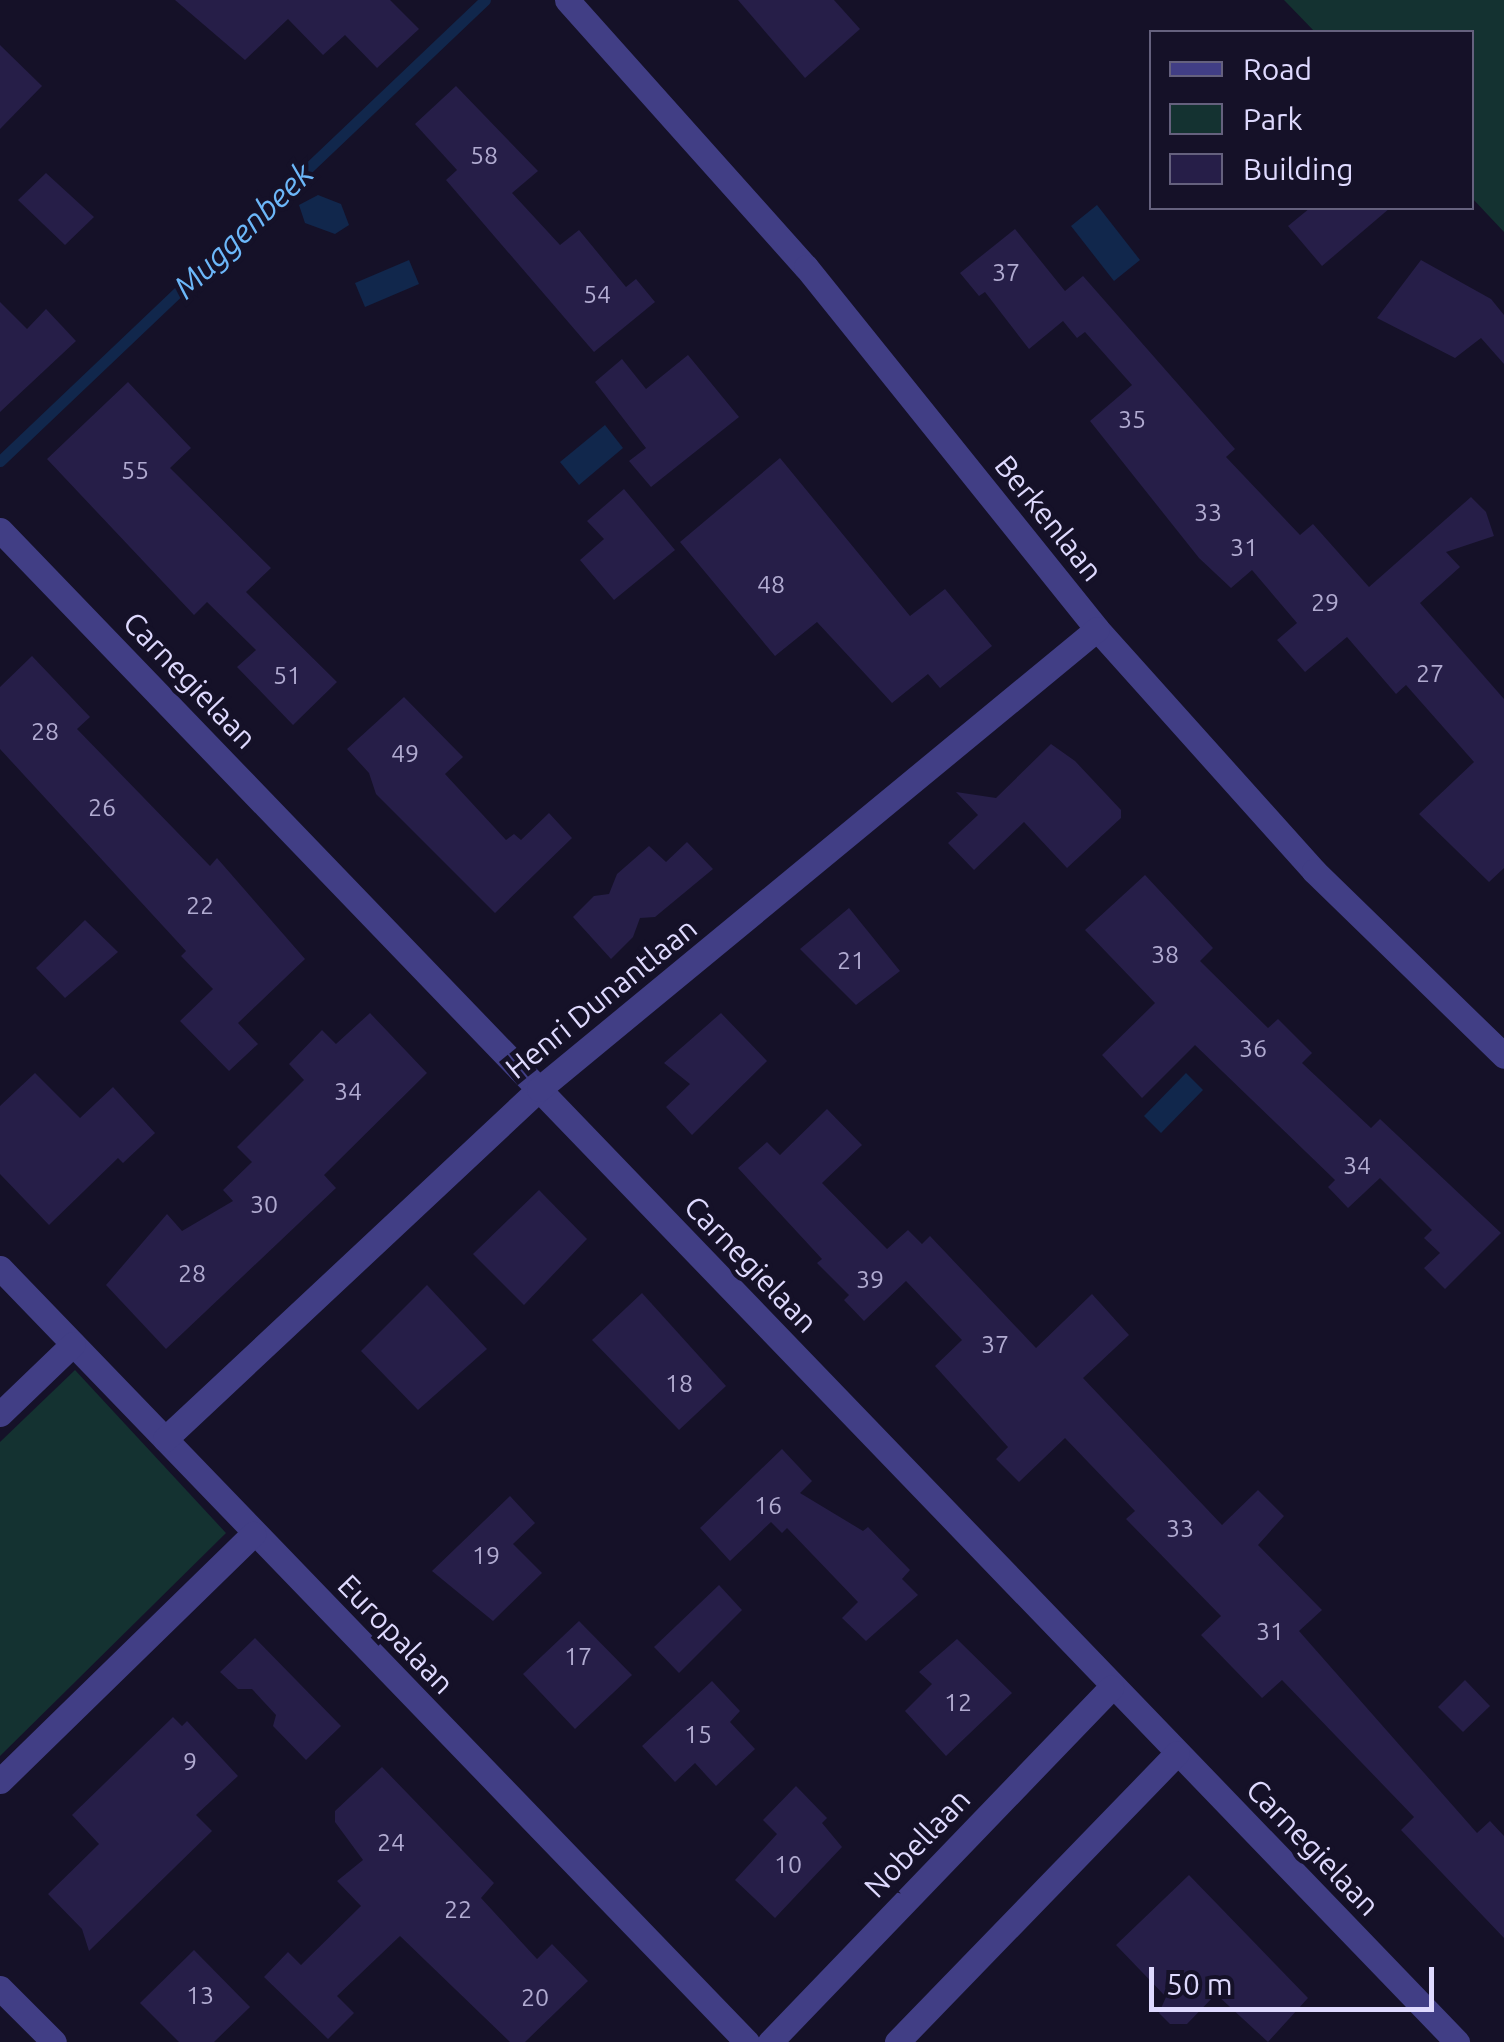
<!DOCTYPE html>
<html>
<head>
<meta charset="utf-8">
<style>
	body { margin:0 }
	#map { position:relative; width:1504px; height:2042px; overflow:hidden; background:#151128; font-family:Ubuntu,sans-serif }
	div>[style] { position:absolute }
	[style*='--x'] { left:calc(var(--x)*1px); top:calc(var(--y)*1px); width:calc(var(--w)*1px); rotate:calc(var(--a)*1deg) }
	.green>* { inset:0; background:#143231 }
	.water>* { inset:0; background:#11274c }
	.stream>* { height:11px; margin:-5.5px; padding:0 5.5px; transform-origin:5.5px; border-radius:5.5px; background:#11274c }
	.building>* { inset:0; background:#261e48 }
	.minor>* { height:25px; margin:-12.5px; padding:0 12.5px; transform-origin:12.5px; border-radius:12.5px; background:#413e85 }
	span { translate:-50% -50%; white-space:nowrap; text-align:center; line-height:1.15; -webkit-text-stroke:9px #151128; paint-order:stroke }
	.number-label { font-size:25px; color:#b0aad0 }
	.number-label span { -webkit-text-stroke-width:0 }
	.street-label { font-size:30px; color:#ded9fe }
	.water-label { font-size:32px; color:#6cb7f9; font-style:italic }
	.legend { position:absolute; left:1149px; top:30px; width:325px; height:180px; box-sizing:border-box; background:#151128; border:2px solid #65617e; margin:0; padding:12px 18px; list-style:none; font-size:30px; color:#ded9fe }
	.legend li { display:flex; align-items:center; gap:20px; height:50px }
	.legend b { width:50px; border:2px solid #65617e }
	.scale { position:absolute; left:1149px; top:1967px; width:285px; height:45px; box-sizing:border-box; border:5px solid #ded9fe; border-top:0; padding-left:12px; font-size:30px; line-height:35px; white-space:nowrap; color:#ded9fe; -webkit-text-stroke:8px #151128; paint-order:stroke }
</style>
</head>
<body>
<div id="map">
	<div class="green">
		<i style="clip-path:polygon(1284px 0,1504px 0,1504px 232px,1472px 198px,1472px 32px,1315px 32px)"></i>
		<i style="clip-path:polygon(75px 1370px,226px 1533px,0 1756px,0 1442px)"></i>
	</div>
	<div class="water">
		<i style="clip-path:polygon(318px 195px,341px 204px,349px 225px,335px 234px,305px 223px,299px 205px)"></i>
		<i style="clip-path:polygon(1097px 205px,1140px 260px,1114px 281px,1071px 226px)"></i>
		<i style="clip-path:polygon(409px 260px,419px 284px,365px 307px,355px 283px)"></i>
		<i style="clip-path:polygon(605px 425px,623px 448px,579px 485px,560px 462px)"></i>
		<i style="clip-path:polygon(1186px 1073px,1203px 1090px,1161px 1133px,1144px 1116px)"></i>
	</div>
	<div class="stream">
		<i style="--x:0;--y:461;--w:669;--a:-43.55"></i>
	</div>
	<div class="building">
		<i style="clip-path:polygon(175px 0,390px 0,419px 29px,377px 68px,345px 35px,323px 55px,288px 19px,245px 60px)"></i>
		<i style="clip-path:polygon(738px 0,834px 0,860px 29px,805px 78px)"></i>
		<i style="clip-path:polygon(0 45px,42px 86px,0 129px)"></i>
		<i style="clip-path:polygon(456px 86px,538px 171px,512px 193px,560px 245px,579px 230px,626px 287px,636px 279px,655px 302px,594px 352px,446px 180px,457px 170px,415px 124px)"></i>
		<i style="clip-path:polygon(46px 173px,94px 217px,65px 245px,18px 200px)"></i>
		<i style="clip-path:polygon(1310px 208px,1390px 208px,1322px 266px,1288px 226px)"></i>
		<i style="clip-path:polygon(1015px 229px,1065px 291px,1083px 276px,1235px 449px,1226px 457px,1300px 535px,1313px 524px,1369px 587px,1471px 497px,1486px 512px,1494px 536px,1446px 552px,1460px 567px,1420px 603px,1504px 699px,1504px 868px,1489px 882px,1419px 814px,1474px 762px,1406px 685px,1396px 694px,1347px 637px,1305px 672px,1277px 640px,1297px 623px,1252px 570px,1231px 588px,1199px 558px,1090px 421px,1132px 385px,1085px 332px,1077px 338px,1063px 321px,1029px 349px,985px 292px,979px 296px,960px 273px)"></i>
		<i style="clip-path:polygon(1421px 260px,1491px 299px,1504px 315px,1504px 364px,1481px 338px,1455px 358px,1377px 318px)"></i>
		<i style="clip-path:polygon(0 302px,27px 329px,46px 309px,76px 341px,0 412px)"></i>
		<i style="clip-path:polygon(688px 355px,739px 417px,651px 487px,629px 461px,646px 448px,595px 382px,622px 359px,646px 389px)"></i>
		<i style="clip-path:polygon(128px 382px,191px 448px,170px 468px,271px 568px,246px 592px,337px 682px,293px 725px,237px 667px,256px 650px,207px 602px,194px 615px,47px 459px)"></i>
		<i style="clip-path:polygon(780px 458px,910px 616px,945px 589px,992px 646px,940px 688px,928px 674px,892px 703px,817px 622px,775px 656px,680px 542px)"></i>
		<i style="clip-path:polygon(624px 489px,675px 550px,614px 600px,580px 560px,604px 539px,587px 521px)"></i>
		<i style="clip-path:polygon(32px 656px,90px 717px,77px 729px,210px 866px,217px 858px,305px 959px,238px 1023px,258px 1044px,229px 1071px,180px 1021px,213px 989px,181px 956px,186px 951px,0 749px,0 687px)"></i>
		<i style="clip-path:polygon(404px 697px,463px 757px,445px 774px,506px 840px,514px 834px,521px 840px,549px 813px,572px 838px,495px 913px,376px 794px,369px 773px,347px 749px)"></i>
		<i style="clip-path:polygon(1051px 744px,1075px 761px,1121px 810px,1121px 818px,1067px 868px,1024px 822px,974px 870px,948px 843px,978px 815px,956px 792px,996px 798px)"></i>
		<i style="clip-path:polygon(687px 842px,713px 869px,655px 917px,640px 918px,633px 937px,611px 959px,573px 917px,594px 896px,609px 894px,617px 874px,649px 846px,666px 862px)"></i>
		<i style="clip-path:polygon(1145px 875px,1213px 948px,1200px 961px,1268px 1028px,1278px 1019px,1312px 1053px,1302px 1063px,1371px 1128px,1380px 1119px,1501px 1233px,1445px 1289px,1424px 1268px,1440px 1253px,1424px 1238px,1432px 1230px,1380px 1178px,1348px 1208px,1328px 1187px,1335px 1180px,1195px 1045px,1142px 1098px,1102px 1055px,1155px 1003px,1085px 930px)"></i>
		<i style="clip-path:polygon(849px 908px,900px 971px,856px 1005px,800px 949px)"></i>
		<i style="clip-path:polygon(85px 920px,118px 952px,65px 998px,36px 968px)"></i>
		<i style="clip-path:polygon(370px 1013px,427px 1073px,324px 1175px,336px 1188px,166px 1349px,106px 1285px,167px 1214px,182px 1231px,233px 1201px,223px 1190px,252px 1162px,237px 1147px,304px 1080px,289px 1064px,322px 1030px,336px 1044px)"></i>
		<i style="clip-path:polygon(721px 1013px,767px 1061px,692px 1135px,666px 1107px,690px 1084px,664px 1063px)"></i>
		<i style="clip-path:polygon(35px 1073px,80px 1118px,113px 1087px,155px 1133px,123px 1163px,118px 1158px,49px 1225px,0 1174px,0 1106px)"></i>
		<i style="clip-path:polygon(827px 1109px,862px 1145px,822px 1183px,887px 1249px,908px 1230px,922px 1244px,930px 1236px,1036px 1348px,1092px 1294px,1129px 1335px,1083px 1378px,1222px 1525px,1258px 1490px,1284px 1516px,1258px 1545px,1322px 1610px,1299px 1631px,1477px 1833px,1490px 1821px,1504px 1836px,1504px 1938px,1401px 1830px,1414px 1817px,1282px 1680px,1262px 1698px,1201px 1635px,1221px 1616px,1126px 1519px,1135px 1511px,1065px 1438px,1019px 1482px,996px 1459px,1008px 1447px,935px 1366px,962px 1340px,906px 1281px,864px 1321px,844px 1300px,849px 1295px,817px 1263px,822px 1259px,738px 1168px,767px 1142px,780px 1155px)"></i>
		<i style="clip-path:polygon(539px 1190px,587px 1239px,524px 1305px,473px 1254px)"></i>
		<i style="clip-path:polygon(427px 1285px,487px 1349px,418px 1410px,361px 1351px)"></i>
		<i style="clip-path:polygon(642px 1293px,726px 1386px,679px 1430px,592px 1340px)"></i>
		<i style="clip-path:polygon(782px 1449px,812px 1481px,800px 1493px,863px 1531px,868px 1527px,910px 1570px,902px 1579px,918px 1595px,866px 1641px,842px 1618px,858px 1602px,787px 1528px,782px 1533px,771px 1522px,730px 1561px,700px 1528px)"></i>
		<i style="clip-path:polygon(510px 1496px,535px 1523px,513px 1544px,542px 1573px,493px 1621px,432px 1571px)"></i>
		<i style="clip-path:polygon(719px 1585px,742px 1610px,679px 1673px,654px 1647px)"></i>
		<i style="clip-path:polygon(579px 1621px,632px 1675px,575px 1729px,523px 1674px)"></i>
		<i style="clip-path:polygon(255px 1638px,341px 1726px,306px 1760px,273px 1726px,276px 1715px,252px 1689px,238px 1689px,220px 1672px)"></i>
		<i style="clip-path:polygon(957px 1639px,1012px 1693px,946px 1756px,905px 1711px,932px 1684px,919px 1672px)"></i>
		<i style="clip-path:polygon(1465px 1680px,1490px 1706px,1463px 1732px,1438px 1707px)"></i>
		<i style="clip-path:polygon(712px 1681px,740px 1711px,730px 1722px,755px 1749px,716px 1786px,695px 1763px,675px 1782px,642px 1746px)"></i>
		<i style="clip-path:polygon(173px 1717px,182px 1726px,187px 1721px,238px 1776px,196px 1815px,212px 1831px,89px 1951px,82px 1929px,48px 1894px,99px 1844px,72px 1815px)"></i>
		<i style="clip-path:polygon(382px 1767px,494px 1883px,481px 1898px,537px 1959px,552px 1944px,588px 1981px,525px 2042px,510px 2042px,400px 1936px,337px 1996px,354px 2013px,328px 2039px,264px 1977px,288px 1952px,301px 1965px,361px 1906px,337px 1881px,363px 1860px,335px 1822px,335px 1811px)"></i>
		<i style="clip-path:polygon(796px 1786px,827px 1818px,822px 1823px,842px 1847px,775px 1918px,735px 1880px,777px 1834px,763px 1820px)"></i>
		<i style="clip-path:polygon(1189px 1875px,1308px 1998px,1268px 2042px,1216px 1994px,1187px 2024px,1170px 2024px,1159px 2013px,1166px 1997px,1116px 1945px)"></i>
		<i style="clip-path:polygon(194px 1950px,250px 2007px,214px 2042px,179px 2042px,140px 2003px)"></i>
	</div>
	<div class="minor">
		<i style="--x:567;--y:0;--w:358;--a:48.2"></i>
		<i style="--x:806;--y:267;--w:464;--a:51.2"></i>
		<i style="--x:1097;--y:629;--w:325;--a:48.1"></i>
		<i style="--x:1314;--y:871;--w:265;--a:44.2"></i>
		<i style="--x:0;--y:530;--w:2100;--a:46.06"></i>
		<i style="--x:0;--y:1268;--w:1076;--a:46.02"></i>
		<i style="--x:0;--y:1414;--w:101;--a:-43.8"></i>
		<i style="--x:165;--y:1439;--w:512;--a:-43.1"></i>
		<i style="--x:539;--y:1089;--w:723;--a:-39.5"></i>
		<i style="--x:0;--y:1781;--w:354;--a:-44.3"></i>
		<i style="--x:0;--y:1988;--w:76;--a:45"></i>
		<i style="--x:770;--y:2042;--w:492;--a:-46.1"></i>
		<i style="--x:897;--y:2042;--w:402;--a:-45.9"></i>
	</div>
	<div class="number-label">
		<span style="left:484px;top:155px">58</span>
		<span style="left:1006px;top:272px">37</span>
		<span style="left:597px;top:294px">54</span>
		<span style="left:1132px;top:419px">35</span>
		<span style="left:135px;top:470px">55</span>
		<span style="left:1208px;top:512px">33</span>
		<span style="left:1244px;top:547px">31</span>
		<span style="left:771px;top:584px">48</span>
		<span style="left:1325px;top:602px">29</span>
		<span style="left:1430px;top:673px">27</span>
		<span style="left:287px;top:675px">51</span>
		<span style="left:45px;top:731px">28</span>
		<span style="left:405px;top:753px">49</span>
		<span style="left:102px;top:807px">26</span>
		<span style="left:200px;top:905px">22</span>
		<span style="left:1165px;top:954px">38</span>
		<span style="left:851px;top:960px">21</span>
		<span style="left:1253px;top:1048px">36</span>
		<span style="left:348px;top:1091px">34</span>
		<span style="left:1357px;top:1165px">34</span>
		<span style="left:264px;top:1204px">30</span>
		<span style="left:192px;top:1273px">28</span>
		<span style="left:870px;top:1279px">39</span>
		<span style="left:995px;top:1344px">37</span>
		<span style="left:679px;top:1383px">18</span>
		<span style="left:768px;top:1505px">16</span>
		<span style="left:1180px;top:1528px">33</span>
		<span style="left:486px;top:1555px">19</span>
		<span style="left:1270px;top:1631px">31</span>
		<span style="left:578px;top:1656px">17</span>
		<span style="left:958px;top:1702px">12</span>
		<span style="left:698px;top:1734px">15</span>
		<span style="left:190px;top:1761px">9</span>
		<span style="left:391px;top:1842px">24</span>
		<span style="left:788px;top:1864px">10</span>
		<span style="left:458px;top:1909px">22</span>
		<span style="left:200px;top:1995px">13</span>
		<span style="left:535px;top:1997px">20</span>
	</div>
	<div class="street-label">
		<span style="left:1049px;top:518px;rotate:51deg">Berkenlaan</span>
		<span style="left:190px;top:680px;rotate:46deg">Carnegielaan</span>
		<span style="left:601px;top:998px;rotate:-39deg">Henri Dunantlaan</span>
		<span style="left:751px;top:1264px;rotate:46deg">Carnegielaan</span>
		<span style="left:396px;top:1634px;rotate:46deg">Europalaan</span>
		<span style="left:917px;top:1843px;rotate:-46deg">Nobellaan</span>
		<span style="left:1313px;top:1847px;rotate:46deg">Carnegielaan</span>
	</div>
	<div class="water-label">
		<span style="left:243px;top:230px;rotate:-44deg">Muggenbeek</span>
	</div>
	<ul class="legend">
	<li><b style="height:12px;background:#413e85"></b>Road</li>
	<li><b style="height:28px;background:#143231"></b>Park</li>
	<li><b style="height:28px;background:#261e48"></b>Building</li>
	</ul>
	<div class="scale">50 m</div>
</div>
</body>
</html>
